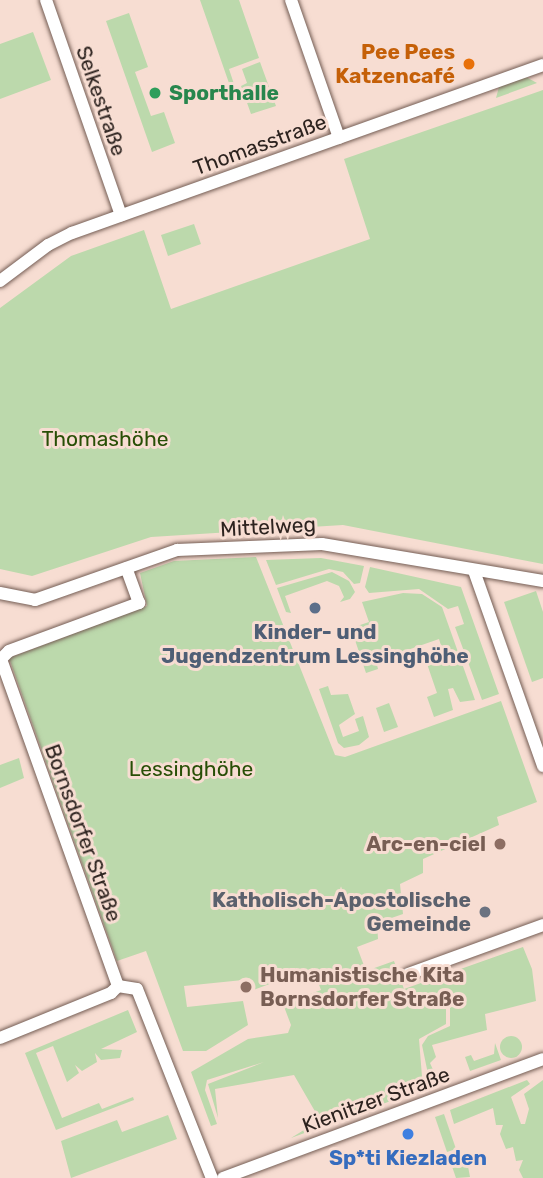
<!DOCTYPE html>
<html>
<head>
<meta charset="utf-8">
<style>
	body { margin:0 }
	#map { position:relative; width:543px; height:1178px; overflow:hidden; background:#f7ddd2; font-family:Rubik,sans-serif }
	div>[style] { position:absolute }
	[style*='--x'] { left:calc(var(--x)*1px); top:calc(var(--y)*1px); width:calc(var(--w)*1px); rotate:calc(var(--a)*1deg) }
	.green>* { inset:0; background:#bcd9ac }
	.round { border-radius:50% }
	.roads { filter:drop-shadow(0 0 2px #745d54) drop-shadow(0 0 2px #745d54) }
	.street>* { height:12px; margin:-6px; padding:0 6px; transform-origin:6px; border-radius:6px; background:#fff }
	.dots>* { width:19px; height:19px; translate:-50% -50%; box-sizing:border-box; border:4px solid #f7ddd2; border-radius:50% }
	span { translate:-50% -50%; white-space:nowrap; text-align:center; line-height:1.15; -webkit-text-stroke:6px #f7ddd2; paint-order:stroke }
	.food-label { font-size:21px; color:#c56008; font-weight:700 }
	.right { translate:-100% -50%; text-align:right }
	.leisure-label { font-size:21px; color:#27864d; font-weight:700 }
	.left { translate:0 -50%; text-align:left }
	.street-label { font-size:21px; color:#2d231f }
	.park-label { font-size:21px; color:#284f06 }
	.service-label { font-size:21px; color:#4e5e75; font-weight:700 }
	.education-label { font-size:21px; color:#785e54; font-weight:700 }
	.worship-label { font-size:21px; color:#5b616d; font-weight:700 }
	.shop-label { font-size:21px; color:#366cbe; font-weight:700 }
</style>
</head>
<body>
<div id="map">
	<div class="green">
		<i style="clip-path:polygon(200px 0,239px 0,259px 58px,229px 69px,234px 84px,230px 86px)"></i>
		<i style="clip-path:polygon(129px 13px,148px 67px,135px 72px,151px 116px,164px 112px,175px 143px,152px 152px,106px 21px)"></i>
		<i style="clip-path:polygon(33px 32px,51px 80px,0 99px,0 44px)"></i>
		<i style="clip-path:polygon(260px 62px,276px 106px,251px 114px,241px 86px,247px 83px,242px 69px)"></i>
		<i style="clip-path:polygon(526px 77px,537px 83px,496px 98px,499px 87px)"></i>
		<i style="clip-path:polygon(543px 90px,543px 564px,343px 525px,151px 537px,32px 576px,0 569px,0 308px,71px 256px,144px 230px,171px 309px,370px 239px,344px 159px)"></i>
		<i style="clip-path:polygon(194px 224px,201px 244px,168px 256px,161px 235px)"></i>
		<i style="clip-path:polygon(256px 557px,335px 755px,345px 757px,501px 701px,537px 802px,497px 817px,499px 825px,423px 859px,423px 873px,400px 884px,403px 914px,377px 923px,378px 939px,357px 947px,366px 971px,394px 961px,404px 989px,523px 947px,532px 969px,536px 1001px,485px 1014px,487px 1030px,432px 1045px,436px 1057px,430px 1063px,434px 1072px,428px 1074px,422px 1045px,428px 1036px,450px 1026px,450px 1008px,446px 1004px,446px 1024px,419px 1039px,423px 1089px,291px 1138px,320px 1120px,294px 1075px,215px 1089px,218px 1118px,208px 1084px,264px 1062px,207px 1080px,205px 1090px,217px 1124px,211px 1126px,191px 1072px,248px 1039px,288px 1033px,291px 1025px,283px 1004px,321px 990px,313px 968px,248px 992px,243px 980px,184px 986px,187px 1007px,243px 1001px,248px 1025px,206px 1051px,183px 1051px,146px 951px,117px 961px,9px 658px,147px 606px,140px 573px,174px 561px)"></i>
		<i style="clip-path:polygon(321px 558px,364px 566px,360px 583px,354px 584px,343px 572px,329px 569px,276px 585px,266px 560px)"></i>
		<i style="clip-path:polygon(370px 567px,461px 587px,499px 694px,482px 700px,455px 627px,464px 624px,458px 606px,448px 609px,419px 589px,369px 593px,365px 587px)"></i>
		<i style="clip-path:polygon(332px 572px,349px 581px,355px 592px,350px 599px,340px 602px,344px 597px,339px 586px,327px 581px,285px 596px,291px 613px,286px 612px,277px 588px)"></i>
		<i style="clip-path:polygon(536px 591px,543px 612px,543px 678px,532px 682px,504px 602px)"></i>
		<i style="clip-path:polygon(403px 593px,422px 594px,442px 607px,475px 700px,460px 702px,453px 688px,448px 689px,453px 710px,434px 717px,427px 697px,437px 693px,425px 658px,443px 652px,439px 639px,376px 661px,378px 669px,366px 673px,351px 628px,369px 622px,362px 602px)"></i>
		<i style="clip-path:polygon(328px 686px,331px 695px,348px 694px,355px 714px,339px 725px,343px 737px,359px 731px,355px 719px,363px 716px,369px 737px,359px 745px,344px 748px,338px 743px,319px 689px)"></i>
		<i style="clip-path:polygon(389px 703px,398px 727px,384px 732px,376px 708px)"></i>
		<i style="clip-path:polygon(19px 758px,24px 778px,0 788px,0 765px)"></i>
		<i style="clip-path:polygon(128px 1010px,137px 1032px,101px 1049px,122px 1050px,120px 1058px,101px 1060px,95px 1053px,97px 1062px,82px 1071px,75px 1065px,79px 1073px,67px 1082px,53px 1046px,36px 1053px,62px 1118px,99px 1103px,102px 1109px,133px 1097px,134px 1100px,56px 1130px,25px 1053px)"></i>
		<i class="round" style="left:500px;top:1036px;width:22px;height:22px"></i>
		<i style="clip-path:polygon(495px 1043px,501px 1060px,470px 1071px,465px 1057px,471px 1055px,474px 1061px,494px 1054px)"></i>
		<i style="clip-path:polygon(527px 1080px,530px 1084px,511px 1097px,521px 1124px,525px 1124px,529px 1109px,524px 1094px,543px 1080px,543px 1178px,523px 1178px,519px 1170px,523px 1160px,516px 1161px,513px 1147px,506px 1149px,500px 1134px,503px 1125px,496px 1125px,493px 1108px,454px 1124px,450px 1110px)"></i>
		<i style="clip-path:polygon(444px 1114px,456px 1149px,447px 1152px,435px 1117px)"></i>
		<i style="clip-path:polygon(168px 1115px,177px 1139px,71px 1178px,61px 1141px,117px 1120px,122px 1132px)"></i>
		<i style="clip-path:polygon(457px 1152px,461px 1162px,467px 1161px,470px 1177px,456px 1178px,448px 1155px)"></i>
	</div>
	<div class="roads">
		<div class="street">
			<i style="--x:46;--y:0;--w:228;--a:70.8"></i>
			<i style="--x:291;--y:0;--w:146;--a:70.8"></i>
			<i style="--x:0;--y:281;--w:60;--a:-36.9"></i>
			<i style="--x:48;--y:245;--w:27;--a:-27"></i>
			<i style="--x:72;--y:233;--w:500;--a:-19.63"></i>
			<i style="--x:474;--y:571;--w:207;--a:70.5"></i>
			<i style="--x:0;--y:593;--w:36;--a:11"></i>
			<i style="--x:35;--y:600;--w:151;--a:-19.4"></i>
			<i style="--x:177;--y:550;--w:145;--a:-2.4"></i>
			<i style="--x:322;--y:544;--w:224;--a:9.5"></i>
			<i style="--x:408;--y:974;--w:144;--a:-19.9"></i>
			<i style="--x:118;--y:986;--w:347;--a:-109.7"></i>
			<i style="--x:1;--y:659;--w:11;--a:-45"></i>
			<i style="--x:9;--y:651;--w:139;--a:-20.3"></i>
			<i style="--x:139;--y:603;--w:37;--a:-110"></i>
			<i style="--x:118;--y:986;--w:19;--a:9"></i>
			<i style="--x:137;--y:989;--w:203;--a:68.4"></i>
			<i style="--x:0;--y:1038;--w:120;--a:-22.1"></i>
			<i style="--x:111;--y:993;--w:10;--a:-45"></i>
			<i style="--x:223;--y:1178;--w:341;--a:-20.4"></i>
		</div>
	</div>
	<div class="dots">
		<i style="left:469px;top:64px;background:#e8710a"></i>
		<i style="left:155px;top:93px;background:#2e9e5b"></i>
		<i style="left:315px;top:608px;background:#5c6f8a"></i>
		<i style="left:500px;top:844px;background:#8d6e63"></i>
		<i style="left:485px;top:912px;background:#6b7280"></i>
		<i style="left:246px;top:987px;background:#8d6e63"></i>
		<i style="left:408px;top:1134px;background:#3f7fe0"></i>
	</div>
	<div class="food-label">
		<span class="right" style="left:455px;top:64px">Pee Pees<br>Katzencafé</span>
	</div>
	<div class="leisure-label">
		<span class="left" style="left:169px;top:93px">Sporthalle</span>
	</div>
	<div class="street-label">
		<span style="left:101px;top:101px;rotate:71deg">Selkestraße</span>
		<span style="left:260px;top:145px;rotate:-20deg">Thomasstraße</span>
		<span style="left:268px;top:527px;rotate:-3deg">Mittelweg</span>
		<span style="left:83px;top:833px;rotate:70deg">Bornsdorfer Straße</span>
		<span style="left:376px;top:1100px;rotate:-20deg">Kienitzer Straße</span>
	</div>
	<div class="park-label">
		<span style="left:105px;top:439px">Thomashöhe</span>
		<span style="left:191px;top:769px">Lessinghöhe</span>
	</div>
	<div class="service-label">
		<span style="left:315px;top:644px">Kinder- und<br>Jugendzentrum Lessinghöhe</span>
	</div>
	<div class="education-label">
		<span class="right" style="left:486px;top:844px">Arc-en-ciel</span>
		<span class="left" style="left:260px;top:987px">Humanistische Kita<br>Bornsdorfer Straße</span>
	</div>
	<div class="worship-label">
		<span class="right" style="left:471px;top:912px">Katholisch-Apostolische<br>Gemeinde</span>
	</div>
	<div class="shop-label">
		<span style="left:408px;top:1158px">Sp*ti Kiezladen</span>
	</div>
</div>
</body>
</html>
